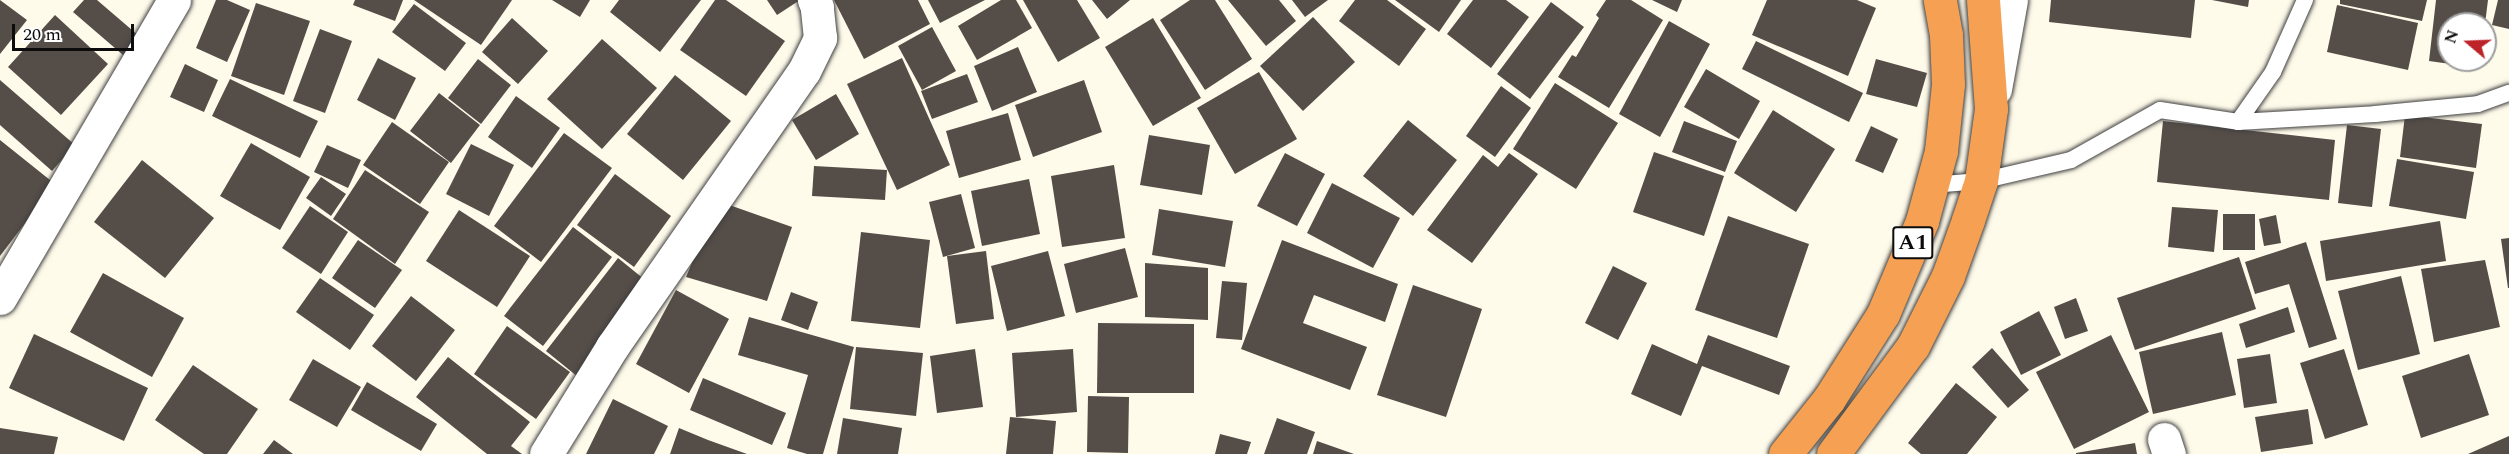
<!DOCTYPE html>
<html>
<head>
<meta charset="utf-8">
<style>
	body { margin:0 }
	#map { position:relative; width:2509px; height:454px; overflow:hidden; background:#fffbeb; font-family:Spectral,serif }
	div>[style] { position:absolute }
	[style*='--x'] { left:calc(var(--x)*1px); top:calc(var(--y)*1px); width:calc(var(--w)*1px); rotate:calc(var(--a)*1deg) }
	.building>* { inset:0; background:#554d48 }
	.roads { filter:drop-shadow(0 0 2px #3f3f3f) drop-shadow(0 0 2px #3f3f3f) }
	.lane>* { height:16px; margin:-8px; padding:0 8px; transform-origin:8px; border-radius:8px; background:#fff }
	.street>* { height:33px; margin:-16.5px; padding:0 16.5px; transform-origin:16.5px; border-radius:16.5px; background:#fff }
	.highway>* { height:33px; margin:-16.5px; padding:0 16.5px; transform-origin:16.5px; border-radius:16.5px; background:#f5a053 }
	span { translate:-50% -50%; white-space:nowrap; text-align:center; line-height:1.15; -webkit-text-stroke:6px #fff; paint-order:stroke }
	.shield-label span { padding:2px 4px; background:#fff; border:2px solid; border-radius:4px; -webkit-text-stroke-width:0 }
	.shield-label { font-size:22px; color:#0c0c0c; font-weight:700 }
	.north { position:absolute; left:2437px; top:12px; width:60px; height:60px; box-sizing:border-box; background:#fff; border:2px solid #9e9e9e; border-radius:50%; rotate:289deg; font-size:16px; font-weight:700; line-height:24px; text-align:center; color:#0c0c0c }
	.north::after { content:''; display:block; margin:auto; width:21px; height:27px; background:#bc2429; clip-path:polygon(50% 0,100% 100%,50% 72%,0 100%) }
	.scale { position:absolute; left:12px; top:24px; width:122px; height:27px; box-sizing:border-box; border:3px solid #0c0c0c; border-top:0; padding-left:8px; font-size:18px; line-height:21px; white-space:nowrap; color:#0c0c0c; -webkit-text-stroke:4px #fff; paint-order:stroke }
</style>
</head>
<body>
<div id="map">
	<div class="building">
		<i style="clip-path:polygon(0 0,27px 20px,0 54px)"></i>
		<i style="clip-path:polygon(84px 0,97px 0,139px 36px,123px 55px,73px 12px)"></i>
		<i style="clip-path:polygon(216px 0,227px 0,250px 10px,227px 62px,196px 48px)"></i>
		<i style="clip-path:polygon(355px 0,403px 0,395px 21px,353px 5px)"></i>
		<i style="clip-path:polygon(414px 0,512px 0,481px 45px)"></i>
		<i style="clip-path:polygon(552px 0,590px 0,580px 17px)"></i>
		<i style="clip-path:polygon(619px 0,701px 0,660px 52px,610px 12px)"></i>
		<i style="clip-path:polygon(715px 0,726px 0,785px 41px,746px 96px,680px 50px)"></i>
		<i style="clip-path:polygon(767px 0,800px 0,777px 15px)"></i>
		<i style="clip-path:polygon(834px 0,918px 0,930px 24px,864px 59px)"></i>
		<i style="clip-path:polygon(928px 0,985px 0,940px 23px)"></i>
		<i style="clip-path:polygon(1001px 0,1016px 0,1032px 28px,977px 60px,958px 26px)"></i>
		<i style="clip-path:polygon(1023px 0,1077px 0,1100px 38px,1058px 62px)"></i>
		<i style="clip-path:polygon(1092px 0,1130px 0,1107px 19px)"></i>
		<i style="clip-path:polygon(1190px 0,1215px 0,1252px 59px,1205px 90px,1160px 20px)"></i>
		<i style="clip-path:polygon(1228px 0,1279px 0,1296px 21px,1266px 46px)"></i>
		<i style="clip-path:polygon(1292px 0,1328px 0,1305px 17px)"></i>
		<i style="clip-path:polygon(1355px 0,1387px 0,1426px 29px,1399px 66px,1339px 21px)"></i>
		<i style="clip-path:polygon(1395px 0,1461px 0,1439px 32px)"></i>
		<i style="clip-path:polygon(1473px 0,1506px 0,1529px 17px,1491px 68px,1447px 34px)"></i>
		<i style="clip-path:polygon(1606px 0,1631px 0,1663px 20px,1609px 108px,1558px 77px,1572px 55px,1576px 57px,1599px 18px,1596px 15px)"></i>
		<i style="clip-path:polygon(1652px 0,1682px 0,1677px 12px)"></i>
		<i style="clip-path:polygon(1767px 0,1857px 0,1876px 8px,1848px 76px,1752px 35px)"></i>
		<i style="clip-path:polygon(2051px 0,2195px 0,2191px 38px,2049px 22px)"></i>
		<i style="clip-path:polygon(2212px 0,2249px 0,2248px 7px)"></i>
		<i style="clip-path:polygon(2340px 0,2427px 0,2422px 21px,2340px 4px)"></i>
		<i style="clip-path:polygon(2436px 0,2488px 0,2485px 24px,2449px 24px,2449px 60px,2480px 60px,2479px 68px,2429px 61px)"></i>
		<i style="clip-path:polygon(2498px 0,2509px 0,2509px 29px,2492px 25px)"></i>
		<i style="clip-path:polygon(1551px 2px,1584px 27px,1530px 99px,1497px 74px)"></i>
		<i style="clip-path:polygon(256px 3px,310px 21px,284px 95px,231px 76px)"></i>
		<i style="clip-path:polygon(414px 4px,466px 43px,445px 71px,392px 32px)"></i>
		<i style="clip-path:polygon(2337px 5px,2418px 23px,2408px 70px,2327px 52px)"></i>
		<i style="clip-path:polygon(55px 15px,108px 64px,61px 115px,8px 67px)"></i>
		<i style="clip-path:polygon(1313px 17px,1355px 62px,1303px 111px,1260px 66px)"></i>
		<i style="clip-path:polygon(512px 18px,548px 51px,518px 84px,482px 52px)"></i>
		<i style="clip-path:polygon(1153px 18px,1201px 98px,1153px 126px,1105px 47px)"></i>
		<i style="clip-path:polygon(1669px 21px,1710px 44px,1660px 137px,1619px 114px)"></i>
		<i style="clip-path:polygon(932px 27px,956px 71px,922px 90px,898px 46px)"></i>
		<i style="clip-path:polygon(320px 29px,352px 41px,325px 113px,293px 101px)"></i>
		<i style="clip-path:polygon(602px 39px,657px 88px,602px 149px,547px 99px)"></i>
		<i style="clip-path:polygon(1756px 41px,1863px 93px,1849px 122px,1742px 69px)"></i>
		<i style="clip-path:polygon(1018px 47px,1037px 92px,992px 111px,974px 66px)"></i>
		<i style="clip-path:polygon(378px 58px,416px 78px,395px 120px,357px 100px)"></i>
		<i style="clip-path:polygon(902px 58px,950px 165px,897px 190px,847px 84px)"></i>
		<i style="clip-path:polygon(478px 59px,511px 85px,481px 124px,448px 98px)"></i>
		<i style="clip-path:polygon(1876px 59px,1927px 73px,1917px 107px,1866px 94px)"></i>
		<i style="clip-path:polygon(185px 64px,218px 80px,204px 112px,170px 97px)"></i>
		<i style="clip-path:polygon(1706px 69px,1760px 101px,1739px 139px,1684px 107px)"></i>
		<i style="clip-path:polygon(1259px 72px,1297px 139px,1235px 174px,1197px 108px)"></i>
		<i style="clip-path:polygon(967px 74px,978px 102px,932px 119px,921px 91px)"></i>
		<i style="clip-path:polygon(675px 75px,731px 121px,683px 180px,627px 134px)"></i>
		<i style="clip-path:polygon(230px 79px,318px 121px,300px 158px,212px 116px)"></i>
		<i style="clip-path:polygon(0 80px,75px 145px,52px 171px,0 125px)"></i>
		<i style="clip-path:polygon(1084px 80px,1102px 132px,1033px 157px,1015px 105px)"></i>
		<i style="clip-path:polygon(1555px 83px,1618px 123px,1576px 189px,1513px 149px)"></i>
		<i style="clip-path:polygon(1501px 86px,1531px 108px,1495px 157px,1466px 136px)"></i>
		<i style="clip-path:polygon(439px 93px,480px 125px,451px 163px,410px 131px)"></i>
		<i style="clip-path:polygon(836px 94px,859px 134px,816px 160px,792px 120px)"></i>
		<i style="clip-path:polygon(516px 96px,560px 128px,532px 168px,488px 137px)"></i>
		<i style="clip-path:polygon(1773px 110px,1835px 149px,1796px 212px,1734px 173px)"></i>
		<i style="clip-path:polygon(1008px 113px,1021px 160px,959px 178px,946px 131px)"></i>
		<i style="clip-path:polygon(2405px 115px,2482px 124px,2476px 168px,2400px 157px)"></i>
		<i style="clip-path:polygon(1408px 120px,1457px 160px,1413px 216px,1363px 176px)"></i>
		<i style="clip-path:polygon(1684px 121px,1737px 141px,1725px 172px,1672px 152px)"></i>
		<i style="clip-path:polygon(2163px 121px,2335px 140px,2329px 200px,2157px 182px)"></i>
		<i style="clip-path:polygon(392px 122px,449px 162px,420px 204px,363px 165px)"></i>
		<i style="clip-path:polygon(2347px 125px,2381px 129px,2372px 207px,2338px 203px)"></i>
		<i style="clip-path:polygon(1871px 126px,1898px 139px,1883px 173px,1855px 161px)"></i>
		<i style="clip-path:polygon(564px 133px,612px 168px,541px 262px,494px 226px)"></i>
		<i style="clip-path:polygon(1149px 135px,1210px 145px,1202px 195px,1140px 185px)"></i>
		<i style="clip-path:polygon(0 140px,55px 184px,0 256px)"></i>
		<i style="clip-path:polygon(251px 143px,310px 177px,280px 230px,220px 196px)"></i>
		<i style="clip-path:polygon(471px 144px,514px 165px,489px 216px,446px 194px)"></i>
		<i style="clip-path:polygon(327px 145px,361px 160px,348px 188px,314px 172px)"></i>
		<i style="clip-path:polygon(1654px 152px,1724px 176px,1704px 236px,1633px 212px)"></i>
		<i style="clip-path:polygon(1285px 153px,1325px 174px,1297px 226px,1257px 206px)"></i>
		<i style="clip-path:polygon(1509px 153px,1538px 174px,1472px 263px,1427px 230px,1483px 155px,1498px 167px)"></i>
		<i style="clip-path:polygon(2397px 159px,2474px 172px,2466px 219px,2389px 206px)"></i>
		<i style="clip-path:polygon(142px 160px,214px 218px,165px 278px,94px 222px)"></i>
		<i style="clip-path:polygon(1114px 165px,1125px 238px,1062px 247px,1051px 176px)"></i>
		<i style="clip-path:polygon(814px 166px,887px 170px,885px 200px,812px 196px)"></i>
		<i style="clip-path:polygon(365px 170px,429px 212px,395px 264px,333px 219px)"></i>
		<i style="clip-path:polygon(615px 174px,671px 216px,634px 267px,577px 225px)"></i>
		<i style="clip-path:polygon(321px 177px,346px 194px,331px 216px,306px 198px)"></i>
		<i style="clip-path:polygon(1029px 179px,1040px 234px,982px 246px,971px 191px)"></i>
		<i style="clip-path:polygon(1332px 183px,1400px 218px,1373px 268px,1307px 233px)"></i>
		<i style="clip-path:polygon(961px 194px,975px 248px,943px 257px,929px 202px)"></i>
		<i style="clip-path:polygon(718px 201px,792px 227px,767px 301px,686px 277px)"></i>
		<i style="clip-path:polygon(310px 206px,348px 232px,321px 274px,282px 248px)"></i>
		<i style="clip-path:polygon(2172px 207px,2218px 210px,2214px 252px,2168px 247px)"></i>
		<i style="clip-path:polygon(1159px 209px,1233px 221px,1225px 267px,1152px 255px)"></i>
		<i style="clip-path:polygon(459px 210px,530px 256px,497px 307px,426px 261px)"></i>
		<i style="clip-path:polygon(2223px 214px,2255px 214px,2255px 250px,2223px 250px)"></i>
		<i style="clip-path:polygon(2276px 215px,2281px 243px,2264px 246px,2259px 219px)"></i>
		<i style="clip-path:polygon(1728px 216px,1809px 244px,1777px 338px,1695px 310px)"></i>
		<i style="clip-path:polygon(2440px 221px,2446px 261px,2326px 281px,2320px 241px)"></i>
		<i style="clip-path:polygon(573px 227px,612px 257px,543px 346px,504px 316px)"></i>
		<i style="clip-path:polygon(861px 232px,930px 240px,920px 328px,851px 321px)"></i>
		<i style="clip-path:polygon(2509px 238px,2509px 288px,2508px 288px,2501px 239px)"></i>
		<i style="clip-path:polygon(358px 240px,402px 270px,375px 308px,332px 278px)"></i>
		<i style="clip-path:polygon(1282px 240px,1398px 284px,1385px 322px,1314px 295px,1303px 323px,1367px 347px,1350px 390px,1241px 349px)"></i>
		<i style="clip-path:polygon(2306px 242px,2337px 339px,2309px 348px,2289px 284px,2255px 294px,2245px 262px)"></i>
		<i style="clip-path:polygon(1125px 248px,1138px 297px,1076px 313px,1064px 264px)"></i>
		<i style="clip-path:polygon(986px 251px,994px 319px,956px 324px,947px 256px)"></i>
		<i style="clip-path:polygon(1048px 251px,1065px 316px,1007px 331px,991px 266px)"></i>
		<i style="clip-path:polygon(2239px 257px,2256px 309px,2135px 350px,2117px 298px)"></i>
		<i style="clip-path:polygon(618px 258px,650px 284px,578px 377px,546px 351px)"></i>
		<i style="clip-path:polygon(2485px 260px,2500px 327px,2434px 342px,2421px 269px)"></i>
		<i style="clip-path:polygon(1145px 263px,1208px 268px,1208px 320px,1145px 317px)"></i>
		<i style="clip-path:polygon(1613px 266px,1647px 283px,1618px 340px,1585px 323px)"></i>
		<i style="clip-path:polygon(103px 273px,184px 318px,152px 377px,70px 332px)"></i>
		<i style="clip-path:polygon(2401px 276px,2420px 354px,2358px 370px,2338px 291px)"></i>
		<i style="clip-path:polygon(320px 278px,374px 315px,350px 350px,296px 312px)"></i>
		<i style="clip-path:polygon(1222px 281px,1247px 283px,1242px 340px,1216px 338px)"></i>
		<i style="clip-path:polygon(1413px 285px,1482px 309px,1446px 417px,1377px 395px)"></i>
		<i style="clip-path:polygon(676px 290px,729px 319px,689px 393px,636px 364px)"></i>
		<i style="clip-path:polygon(791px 292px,818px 302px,808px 330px,781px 320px)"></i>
		<i style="clip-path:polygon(411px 296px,455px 330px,416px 381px,372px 346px)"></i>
		<i style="clip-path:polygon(2076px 298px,2088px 331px,2065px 339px,2054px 307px)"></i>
		<i style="clip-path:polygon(2288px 307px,2295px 332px,2246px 348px,2239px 324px)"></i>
		<i style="clip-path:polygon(2039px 311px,2061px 355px,2021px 375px,2000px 332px)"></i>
		<i style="clip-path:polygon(749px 317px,854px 347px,823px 454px,807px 454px,787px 448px,808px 375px,738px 355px)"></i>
		<i style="clip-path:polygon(1098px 323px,1194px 324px,1194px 393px,1097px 393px)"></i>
		<i style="clip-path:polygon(507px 326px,570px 372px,536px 419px,474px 374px)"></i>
		<i style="clip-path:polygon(2222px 332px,2236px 395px,2153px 414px,2139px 352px)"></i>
		<i style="clip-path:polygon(34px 334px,148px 388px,124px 441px,9px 388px)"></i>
		<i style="clip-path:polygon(1708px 335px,1790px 366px,1779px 395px,1702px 366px,1681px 416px,1631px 394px,1652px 344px,1697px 364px)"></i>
		<i style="clip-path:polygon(2111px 335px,2149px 412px,2074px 449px,2036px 372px)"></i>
		<i style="clip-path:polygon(856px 347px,923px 353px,916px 416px,850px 409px)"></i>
		<i style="clip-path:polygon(1992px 348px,2029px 390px,2008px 408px,1972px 367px)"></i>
		<i style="clip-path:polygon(975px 349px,983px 407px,937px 413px,930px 356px)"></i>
		<i style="clip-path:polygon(1073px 349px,1077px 412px,1016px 417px,1012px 353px)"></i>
		<i style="clip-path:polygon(2344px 349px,2368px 425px,2325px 439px,2300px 363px)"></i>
		<i style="clip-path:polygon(2270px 354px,2277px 403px,2244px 408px,2237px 359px)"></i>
		<i style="clip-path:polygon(2469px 354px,2489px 415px,2421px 438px,2402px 376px)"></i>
		<i style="clip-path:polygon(448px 357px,530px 422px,511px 446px,522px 454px,487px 454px,416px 397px)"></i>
		<i style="clip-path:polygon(313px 359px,361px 387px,337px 427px,289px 400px)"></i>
		<i style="clip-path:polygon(193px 365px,258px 409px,227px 454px,204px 454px,155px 420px)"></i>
		<i style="clip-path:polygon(703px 378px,786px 413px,772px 445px,690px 410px)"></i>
		<i style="clip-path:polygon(367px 382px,437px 424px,421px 451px,351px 410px)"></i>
		<i style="clip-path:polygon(1956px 383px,1997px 417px,1967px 454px,1921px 454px,1908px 443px)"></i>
		<i style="clip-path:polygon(1088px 396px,1129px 397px,1128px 453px,1087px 452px)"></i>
		<i style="clip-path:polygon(613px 399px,668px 426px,654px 454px,586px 454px)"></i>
		<i style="clip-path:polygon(2308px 409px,2313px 444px,2261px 452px,2255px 417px)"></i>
		<i style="clip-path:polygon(1010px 417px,1056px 421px,1053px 454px,1006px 454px)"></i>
		<i style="clip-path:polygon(843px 418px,902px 428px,898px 454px,837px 454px)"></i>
		<i style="clip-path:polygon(1277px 418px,1315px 432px,1307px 454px,1264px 454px)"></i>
		<i style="clip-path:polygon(0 428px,58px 437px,54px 454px,0 454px)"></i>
		<i style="clip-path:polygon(679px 428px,708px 440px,747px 454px,670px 454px)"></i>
		<i style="clip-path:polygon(1220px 434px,1251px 442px,1247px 454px,1215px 454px)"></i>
		<i style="clip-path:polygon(2509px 436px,2509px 454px,2468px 454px)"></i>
		<i style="clip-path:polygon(274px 440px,293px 454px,263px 454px)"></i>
		<i style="clip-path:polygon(1317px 441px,1354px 454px,1313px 454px)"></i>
		<i style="clip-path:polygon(2135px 443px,2137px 454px,2076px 454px,2076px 453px)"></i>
	</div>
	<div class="roads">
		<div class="lane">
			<i style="--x:2238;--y:122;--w:61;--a:-55"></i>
			<i style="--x:2273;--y:72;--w:79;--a:-66"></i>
			<i style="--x:1931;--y:185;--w:50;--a:-4.6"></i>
			<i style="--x:1981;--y:181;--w:92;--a:-13.1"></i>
			<i style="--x:2071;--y:160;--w:102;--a:-29.3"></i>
			<i style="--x:2160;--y:110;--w:79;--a:8.7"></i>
			<i style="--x:2238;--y:122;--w:137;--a:-3.3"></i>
			<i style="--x:2375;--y:114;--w:103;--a:-5.5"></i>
			<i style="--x:2478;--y:104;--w:33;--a:-20"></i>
		</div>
		<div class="street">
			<i style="--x:1995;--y:89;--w:90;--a:-79.8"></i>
			<i style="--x:0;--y:298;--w:345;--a:-59.7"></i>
			<i style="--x:2164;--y:439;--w:16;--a:72"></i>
			<i style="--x:546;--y:454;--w:126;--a:-58.3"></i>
			<i style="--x:612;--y:347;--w:336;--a:-55.2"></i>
			<i style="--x:804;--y:71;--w:37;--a:-64"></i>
			<i style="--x:820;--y:38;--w:31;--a:-96"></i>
			<i style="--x:817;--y:7;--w:8;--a:-113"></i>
		</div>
		<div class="highway">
			<i style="--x:1785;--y:454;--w:70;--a:-51.3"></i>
			<i style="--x:1829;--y:399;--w:101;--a:-57.6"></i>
			<i style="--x:1883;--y:314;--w:101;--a:-67.2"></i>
			<i style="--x:1922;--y:221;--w:73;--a:-74.8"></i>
			<i style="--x:1941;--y:151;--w:67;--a:-84"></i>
			<i style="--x:1948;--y:84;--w:49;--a:-92.3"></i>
			<i style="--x:1946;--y:35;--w:36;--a:-100"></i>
			<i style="--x:1833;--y:454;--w:134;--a:-53.5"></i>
			<i style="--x:1913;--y:346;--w:78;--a:-63.4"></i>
			<i style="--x:1948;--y:276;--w:59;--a:-70.3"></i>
			<i style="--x:1968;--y:220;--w:41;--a:-71.6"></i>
			<i style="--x:1981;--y:181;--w:73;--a:-82.1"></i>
			<i style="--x:1991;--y:109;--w:109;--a:-94.2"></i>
		</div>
	</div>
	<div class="shield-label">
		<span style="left:1913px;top:243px">A1</span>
	</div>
	<div class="north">N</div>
	<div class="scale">20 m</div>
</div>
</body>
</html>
